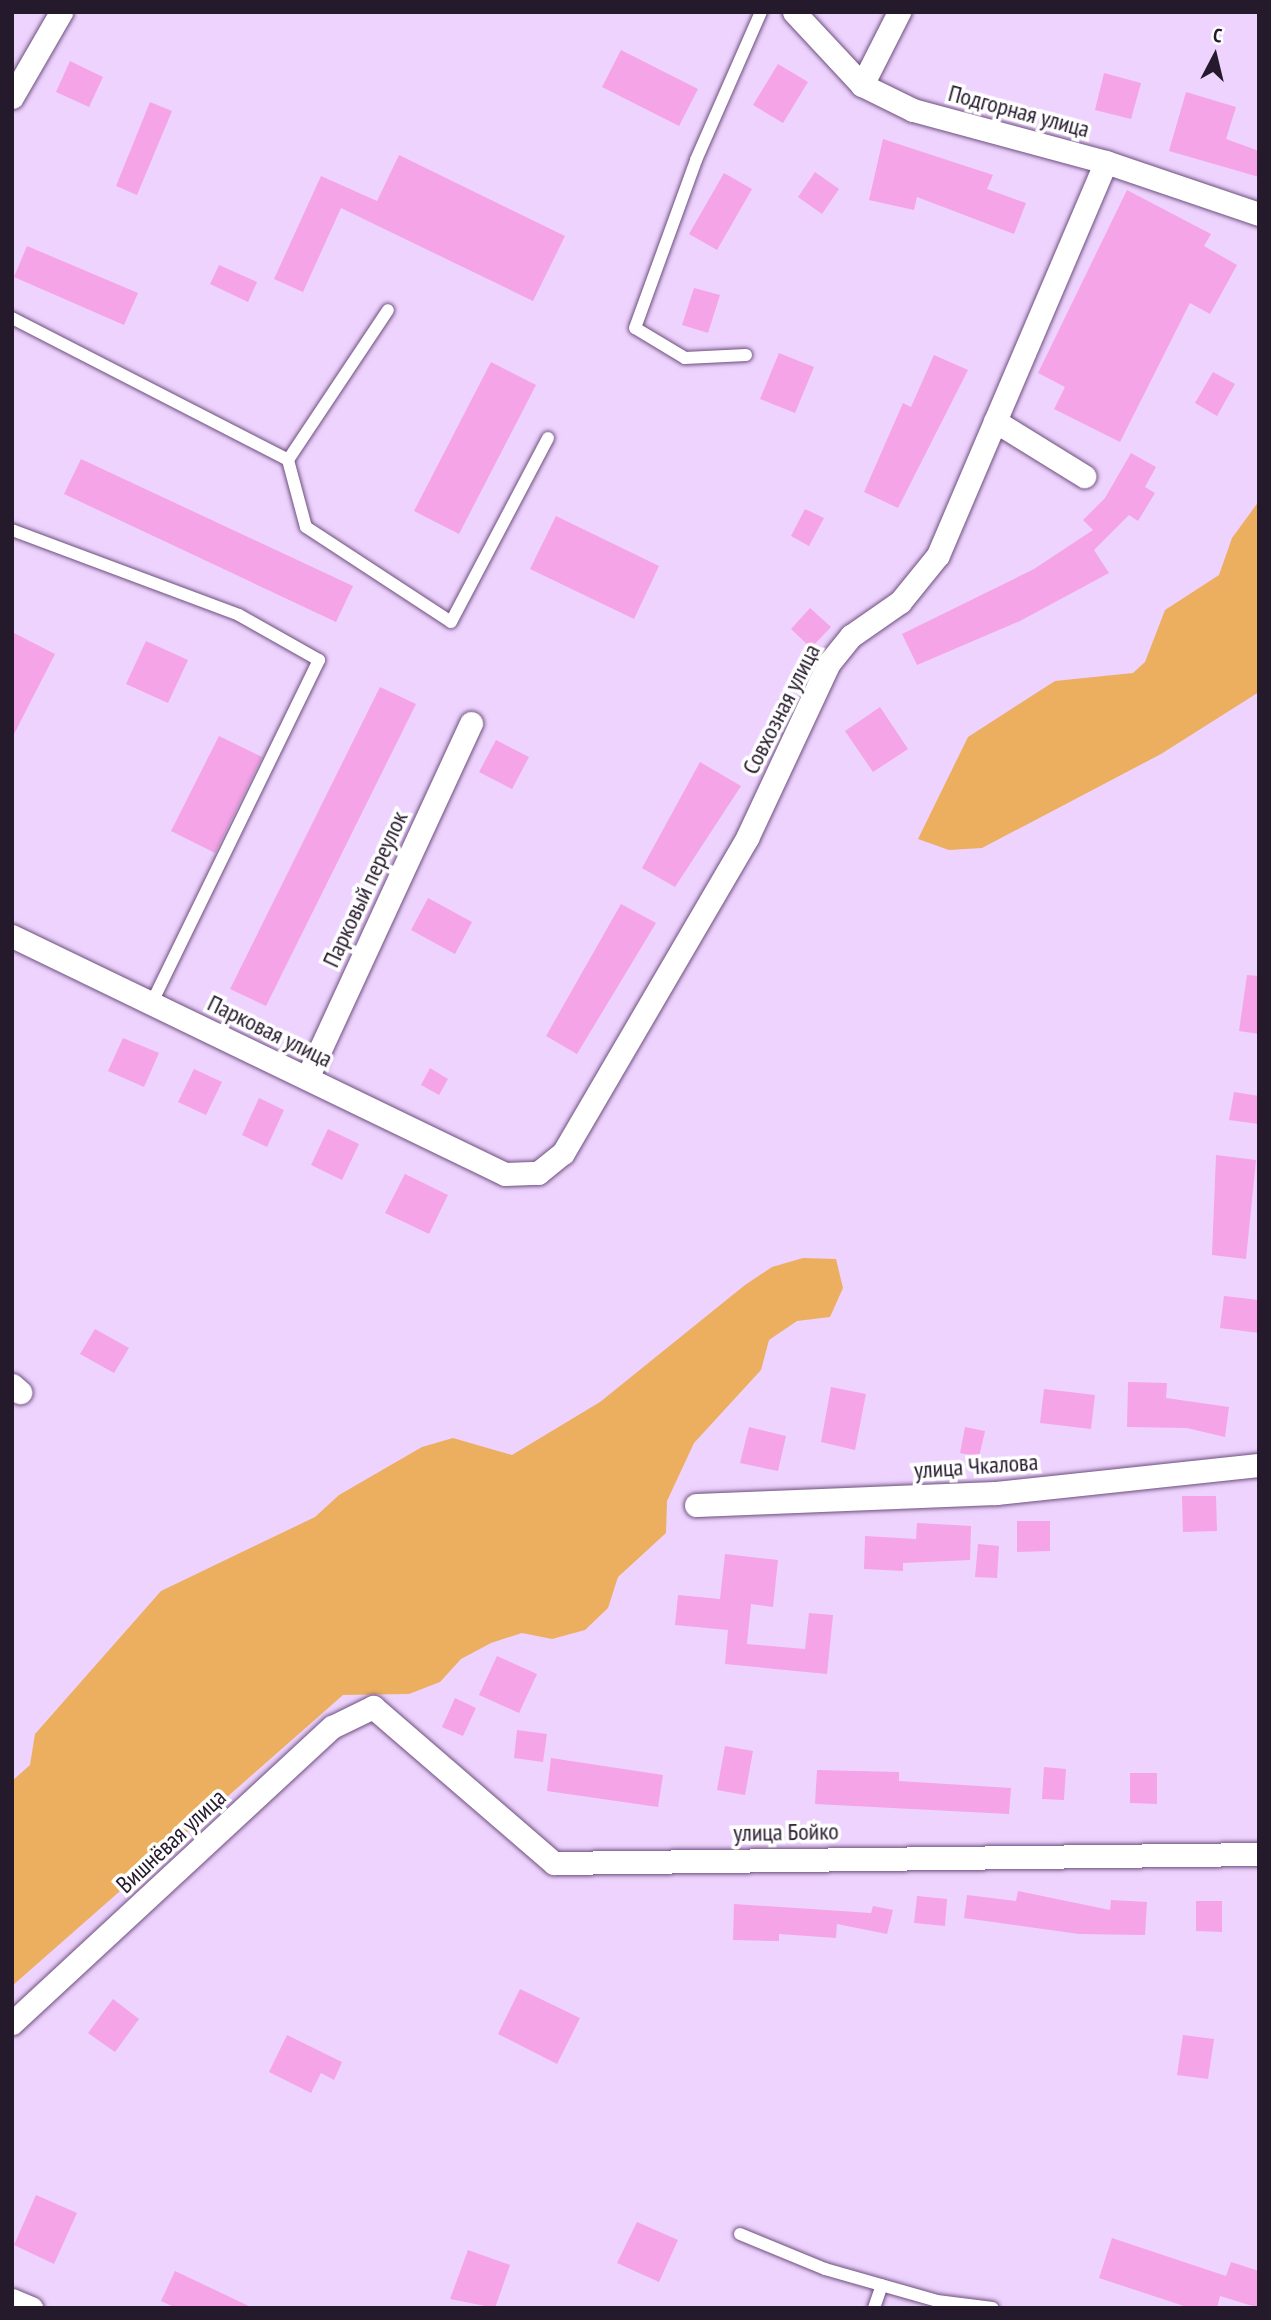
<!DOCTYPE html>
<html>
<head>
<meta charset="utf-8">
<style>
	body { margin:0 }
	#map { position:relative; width:1271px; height:2320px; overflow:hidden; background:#eed3fe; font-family:"PT Sans Narrow",sans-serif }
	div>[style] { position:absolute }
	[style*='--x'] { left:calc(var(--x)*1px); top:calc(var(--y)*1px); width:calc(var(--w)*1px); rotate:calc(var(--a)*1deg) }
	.green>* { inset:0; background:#ebaf5f }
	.building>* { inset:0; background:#f5a4e7 }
	.roads { filter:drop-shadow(0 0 2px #6d4f7e) drop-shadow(0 0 2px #6d4f7e) }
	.lane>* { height:12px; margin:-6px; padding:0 6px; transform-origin:6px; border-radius:6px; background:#fff }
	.street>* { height:23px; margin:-11.5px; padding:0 11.5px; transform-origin:11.5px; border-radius:11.5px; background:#fff }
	span { translate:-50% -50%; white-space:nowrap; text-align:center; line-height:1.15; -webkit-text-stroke:7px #fff; paint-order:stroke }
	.street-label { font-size:24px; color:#25192c }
	.frame { position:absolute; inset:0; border:14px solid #25192c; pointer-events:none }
	.north { position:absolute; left:1180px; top:21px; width:70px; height:70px; -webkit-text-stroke:5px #fff; paint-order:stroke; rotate:7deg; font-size:19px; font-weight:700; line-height:28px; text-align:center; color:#25192c }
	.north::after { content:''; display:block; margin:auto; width:24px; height:32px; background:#25192c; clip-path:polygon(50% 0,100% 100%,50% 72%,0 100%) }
</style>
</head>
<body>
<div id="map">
	<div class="green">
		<i style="clip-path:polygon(1259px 501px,1259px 692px,1161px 754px,982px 848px,949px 850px,918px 839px,968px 737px,1055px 681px,1133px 673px,1145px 662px,1165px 610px,1219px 575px,1232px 538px)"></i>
		<i style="clip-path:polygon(803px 1258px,836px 1259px,843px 1288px,830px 1317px,797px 1321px,769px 1340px,761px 1370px,694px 1443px,667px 1501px,666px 1533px,618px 1577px,608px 1608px,585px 1630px,552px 1639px,522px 1633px,491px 1643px,461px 1659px,440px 1682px,409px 1694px,343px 1695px,12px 1986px,12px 1781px,30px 1765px,35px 1734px,161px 1591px,315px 1517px,339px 1495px,422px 1447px,453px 1438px,512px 1455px,600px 1402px,745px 1285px,772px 1267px)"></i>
	</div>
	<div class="building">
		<i style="clip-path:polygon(621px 50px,698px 89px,679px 126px,602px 87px)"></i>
		<i style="clip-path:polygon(70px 61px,103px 77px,89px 107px,56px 92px)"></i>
		<i style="clip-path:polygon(778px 64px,808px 82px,783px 123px,753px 105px)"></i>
		<i style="clip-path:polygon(1104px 73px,1141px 83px,1131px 119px,1095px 110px)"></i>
		<i style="clip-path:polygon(1186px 92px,1236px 107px,1226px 139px,1259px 151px,1259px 177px,1169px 151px)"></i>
		<i style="clip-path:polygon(150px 102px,172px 111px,137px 195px,116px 186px)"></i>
		<i style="clip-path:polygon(883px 139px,993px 175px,987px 189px,1026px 203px,1014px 234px,917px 197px,914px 210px,869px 200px)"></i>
		<i style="clip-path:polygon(399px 155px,565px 236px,533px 301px,341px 208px,303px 292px,274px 279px,321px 176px,377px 201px)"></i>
		<i style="clip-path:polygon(815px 172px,839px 189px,822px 214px,798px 197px)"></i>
		<i style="clip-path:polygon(724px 173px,752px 189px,717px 250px,689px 234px)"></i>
		<i style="clip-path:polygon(1127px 190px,1211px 234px,1204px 246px,1237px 265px,1210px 314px,1190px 303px,1120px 442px,1054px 409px,1065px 387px,1038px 373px)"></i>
		<i style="clip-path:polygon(27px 246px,138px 293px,124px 325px,14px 277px)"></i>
		<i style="clip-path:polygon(219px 265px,257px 282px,248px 302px,210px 284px)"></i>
		<i style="clip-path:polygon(694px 288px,720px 295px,708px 333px,682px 325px)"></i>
		<i style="clip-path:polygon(779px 353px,814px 367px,795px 413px,760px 399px)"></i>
		<i style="clip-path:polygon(934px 355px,968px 370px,898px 508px,864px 492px,903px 403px,911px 407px)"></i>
		<i style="clip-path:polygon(491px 362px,536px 385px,459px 534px,414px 511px)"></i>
		<i style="clip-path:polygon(1213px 372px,1235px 384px,1217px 416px,1195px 403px)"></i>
		<i style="clip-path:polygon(1131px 453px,1156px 467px,1145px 487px,1155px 493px,1138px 521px,1129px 515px,1094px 550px,1109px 573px,1020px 621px,917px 665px,902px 634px,1034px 569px,1093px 530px,1083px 520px,1105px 498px)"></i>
		<i style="clip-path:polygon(81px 459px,353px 586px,336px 622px,64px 494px)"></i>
		<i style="clip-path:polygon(805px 509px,824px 518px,809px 546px,791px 536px)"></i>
		<i style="clip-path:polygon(556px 516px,659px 566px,634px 619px,530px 569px)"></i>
		<i style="clip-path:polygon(810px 608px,831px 627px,811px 648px,791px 629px)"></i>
		<i style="clip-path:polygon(12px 632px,55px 654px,12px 738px)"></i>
		<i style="clip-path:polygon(146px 641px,188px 660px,168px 703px,126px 684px)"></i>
		<i style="clip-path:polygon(380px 687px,416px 704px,266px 1006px,230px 989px)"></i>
		<i style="clip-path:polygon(880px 707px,908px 749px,873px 772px,845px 731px)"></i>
		<i style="clip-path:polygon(219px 736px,262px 757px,215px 853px,171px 831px)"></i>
		<i style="clip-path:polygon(496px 740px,529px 757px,512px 789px,479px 772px)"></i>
		<i style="clip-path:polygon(700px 762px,741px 786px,675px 887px,642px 868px)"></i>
		<i style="clip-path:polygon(428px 898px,472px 922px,455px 954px,411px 930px)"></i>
		<i style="clip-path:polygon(621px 904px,656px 923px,577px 1054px,546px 1036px)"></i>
		<i style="clip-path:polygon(1247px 975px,1259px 976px,1259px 1034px,1239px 1031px)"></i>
		<i style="clip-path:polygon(123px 1038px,159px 1053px,144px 1087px,108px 1071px)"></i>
		<i style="clip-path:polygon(430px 1068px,448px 1079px,439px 1095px,421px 1085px)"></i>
		<i style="clip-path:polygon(194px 1069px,222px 1082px,206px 1115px,178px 1102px)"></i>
		<i style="clip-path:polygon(1234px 1092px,1259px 1096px,1259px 1124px,1229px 1120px)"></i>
		<i style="clip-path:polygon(259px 1098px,284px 1110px,267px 1147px,242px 1135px)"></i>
		<i style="clip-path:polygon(328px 1129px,359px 1144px,342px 1180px,311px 1165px)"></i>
		<i style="clip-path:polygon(1216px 1155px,1256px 1160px,1246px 1259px,1212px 1255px)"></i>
		<i style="clip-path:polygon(405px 1174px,448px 1195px,429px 1234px,385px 1213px)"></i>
		<i style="clip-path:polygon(1224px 1296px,1259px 1300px,1259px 1333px,1220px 1328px)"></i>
		<i style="clip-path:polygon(95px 1329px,129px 1348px,114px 1373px,80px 1354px)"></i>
		<i style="clip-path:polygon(1128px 1382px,1167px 1383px,1166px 1398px,1229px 1407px,1225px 1437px,1187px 1428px,1127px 1427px)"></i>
		<i style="clip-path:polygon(831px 1387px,866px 1394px,855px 1450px,821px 1442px)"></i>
		<i style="clip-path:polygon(1044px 1389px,1095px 1395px,1091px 1429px,1040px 1423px)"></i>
		<i style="clip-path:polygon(749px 1427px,786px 1436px,778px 1471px,740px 1463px)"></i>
		<i style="clip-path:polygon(965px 1427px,985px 1431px,979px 1457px,960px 1453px)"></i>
		<i style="clip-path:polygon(1182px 1496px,1216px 1496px,1217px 1531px,1183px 1532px)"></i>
		<i style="clip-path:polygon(1017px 1521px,1050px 1521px,1050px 1551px,1017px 1552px)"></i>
		<i style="clip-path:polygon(917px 1523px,971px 1526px,970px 1560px,903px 1563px,903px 1571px,864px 1569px,865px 1536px,916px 1539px)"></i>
		<i style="clip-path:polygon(978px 1544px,999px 1546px,997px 1578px,975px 1577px)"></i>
		<i style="clip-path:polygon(725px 1554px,778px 1560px,773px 1607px,751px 1604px,747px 1644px,805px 1649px,809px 1613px,833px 1615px,827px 1674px,725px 1664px,728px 1630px,675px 1625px,678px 1595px,720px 1599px)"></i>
		<i style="clip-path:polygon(497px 1656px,537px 1674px,519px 1713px,479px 1695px)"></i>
		<i style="clip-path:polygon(455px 1698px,476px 1708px,463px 1736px,442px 1727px)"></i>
		<i style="clip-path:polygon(517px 1730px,547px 1734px,543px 1762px,514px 1758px)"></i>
		<i style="clip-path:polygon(725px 1746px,753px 1751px,745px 1795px,717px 1790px)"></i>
		<i style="clip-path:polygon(551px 1758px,663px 1775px,658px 1807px,547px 1791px)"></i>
		<i style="clip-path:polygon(1044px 1767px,1066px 1769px,1064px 1800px,1042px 1799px)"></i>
		<i style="clip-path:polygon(817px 1770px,899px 1772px,899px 1781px,1011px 1788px,1009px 1814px,815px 1804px)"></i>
		<i style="clip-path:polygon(1130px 1773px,1157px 1773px,1157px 1804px,1130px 1803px)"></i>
		<i style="clip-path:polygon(1018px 1891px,1110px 1910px,1111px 1900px,1147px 1902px,1145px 1935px,1079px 1934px,964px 1918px,967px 1895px,1016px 1901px)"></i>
		<i style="clip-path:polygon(917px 1896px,947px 1899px,945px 1926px,914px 1923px)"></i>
		<i style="clip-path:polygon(1196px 1901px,1222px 1901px,1222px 1932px,1196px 1931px)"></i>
		<i style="clip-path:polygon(734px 1904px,871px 1913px,873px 1906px,893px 1910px,887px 1934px,837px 1924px,836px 1938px,779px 1934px,779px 1941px,733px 1940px)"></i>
		<i style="clip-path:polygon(520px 1989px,580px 2018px,557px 2064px,498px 2034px)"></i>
		<i style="clip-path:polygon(113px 1999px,139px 2019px,115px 2052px,88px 2033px)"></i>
		<i style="clip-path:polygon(287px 2035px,342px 2062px,334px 2080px,321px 2073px,311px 2093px,269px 2072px)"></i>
		<i style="clip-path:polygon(1183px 2035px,1214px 2039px,1208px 2079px,1177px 2075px)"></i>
		<i style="clip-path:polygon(36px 2195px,77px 2213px,54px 2264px,14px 2245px)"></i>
		<i style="clip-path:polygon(637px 2222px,678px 2240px,659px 2282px,617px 2263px)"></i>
		<i style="clip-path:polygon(1112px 2238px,1226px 2276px,1231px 2262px,1259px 2271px,1259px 2308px,1220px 2296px,1217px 2308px,1190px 2308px,1099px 2278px)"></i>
		<i style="clip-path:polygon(468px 2250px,510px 2265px,495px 2308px,450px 2299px)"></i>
		<i style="clip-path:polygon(175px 2271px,253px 2308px,176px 2308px,161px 2301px)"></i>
	</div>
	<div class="roads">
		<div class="lane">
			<i style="--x:12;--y:318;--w:310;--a:27.2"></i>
			<i style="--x:288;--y:460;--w:180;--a:-56.3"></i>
			<i style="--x:746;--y:355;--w:61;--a:177.2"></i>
			<i style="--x:685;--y:358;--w:58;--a:-149"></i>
			<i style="--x:635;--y:328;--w:179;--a:-70"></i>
			<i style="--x:696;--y:160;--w:162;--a:-66.3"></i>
			<i style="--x:288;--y:460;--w:69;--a:75"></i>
			<i style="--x:306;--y:527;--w:173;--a:33.2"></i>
			<i style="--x:451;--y:622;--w:208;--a:-62.2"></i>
			<i style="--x:12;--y:530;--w:242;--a:20.5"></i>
			<i style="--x:239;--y:615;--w:92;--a:29.4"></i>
			<i style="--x:319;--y:660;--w:381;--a:116"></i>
			<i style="--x:740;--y:2234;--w:92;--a:22.4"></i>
			<i style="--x:825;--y:2269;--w:116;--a:15.9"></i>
			<i style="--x:937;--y:2301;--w:56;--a:7.1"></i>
			<i style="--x:874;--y:2308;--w:24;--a:-71"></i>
		</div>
		<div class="street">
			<i style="--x:794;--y:12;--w:100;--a:47"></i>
			<i style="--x:862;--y:85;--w:57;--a:26.1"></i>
			<i style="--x:913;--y:110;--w:200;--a:15.1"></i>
			<i style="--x:1106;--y:162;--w:162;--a:18.8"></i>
			<i style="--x:862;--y:85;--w:82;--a:-63.1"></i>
			<i style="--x:12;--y:97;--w:98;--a:-60"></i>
			<i style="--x:995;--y:421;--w:105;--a:31.7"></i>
			<i style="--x:12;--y:936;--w:547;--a:25.77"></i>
			<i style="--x:505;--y:1174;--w:33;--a:-2"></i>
			<i style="--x:538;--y:1173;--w:32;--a:-39"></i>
			<i style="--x:563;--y:1153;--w:365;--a:-59.7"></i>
			<i style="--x:747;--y:838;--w:193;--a:-64.9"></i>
			<i style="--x:829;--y:663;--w:35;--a:-51"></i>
			<i style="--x:851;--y:636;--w:60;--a:-34.8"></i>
			<i style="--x:900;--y:602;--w:60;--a:-51"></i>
			<i style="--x:938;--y:555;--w:427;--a:-66.9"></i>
			<i style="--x:307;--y:1078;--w:391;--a:-65.2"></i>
			<i style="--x:12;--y:1385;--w:11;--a:41"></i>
			<i style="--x:696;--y:1505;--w:300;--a:-2.3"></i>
			<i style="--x:996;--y:1493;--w:264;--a:-6.1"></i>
			<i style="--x:12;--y:2023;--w:436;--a:-42.8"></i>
			<i style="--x:332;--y:1727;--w:46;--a:-26"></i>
			<i style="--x:373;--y:1707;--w:239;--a:40.8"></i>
			<i style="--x:554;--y:1863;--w:705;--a:-0.73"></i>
			<i style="--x:12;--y:2300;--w:21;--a:23"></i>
		</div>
	</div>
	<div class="street-label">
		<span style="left:1019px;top:111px;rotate:15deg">Подгорная улица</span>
		<span style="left:781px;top:709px;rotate:-63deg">Совхозная улица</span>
		<span style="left:365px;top:889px;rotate:-65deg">Парковый переулок</span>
		<span style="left:270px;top:1031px;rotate:26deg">Парковая улица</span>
		<span style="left:976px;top:1466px;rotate:-4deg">улица Чкалова</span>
		<span style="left:786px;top:1832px;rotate:-1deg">улица Бойко</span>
		<span style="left:171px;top:1841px;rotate:-43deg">Вишнёвая улица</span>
	</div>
	<div class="frame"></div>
	<div class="north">С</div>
</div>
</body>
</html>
